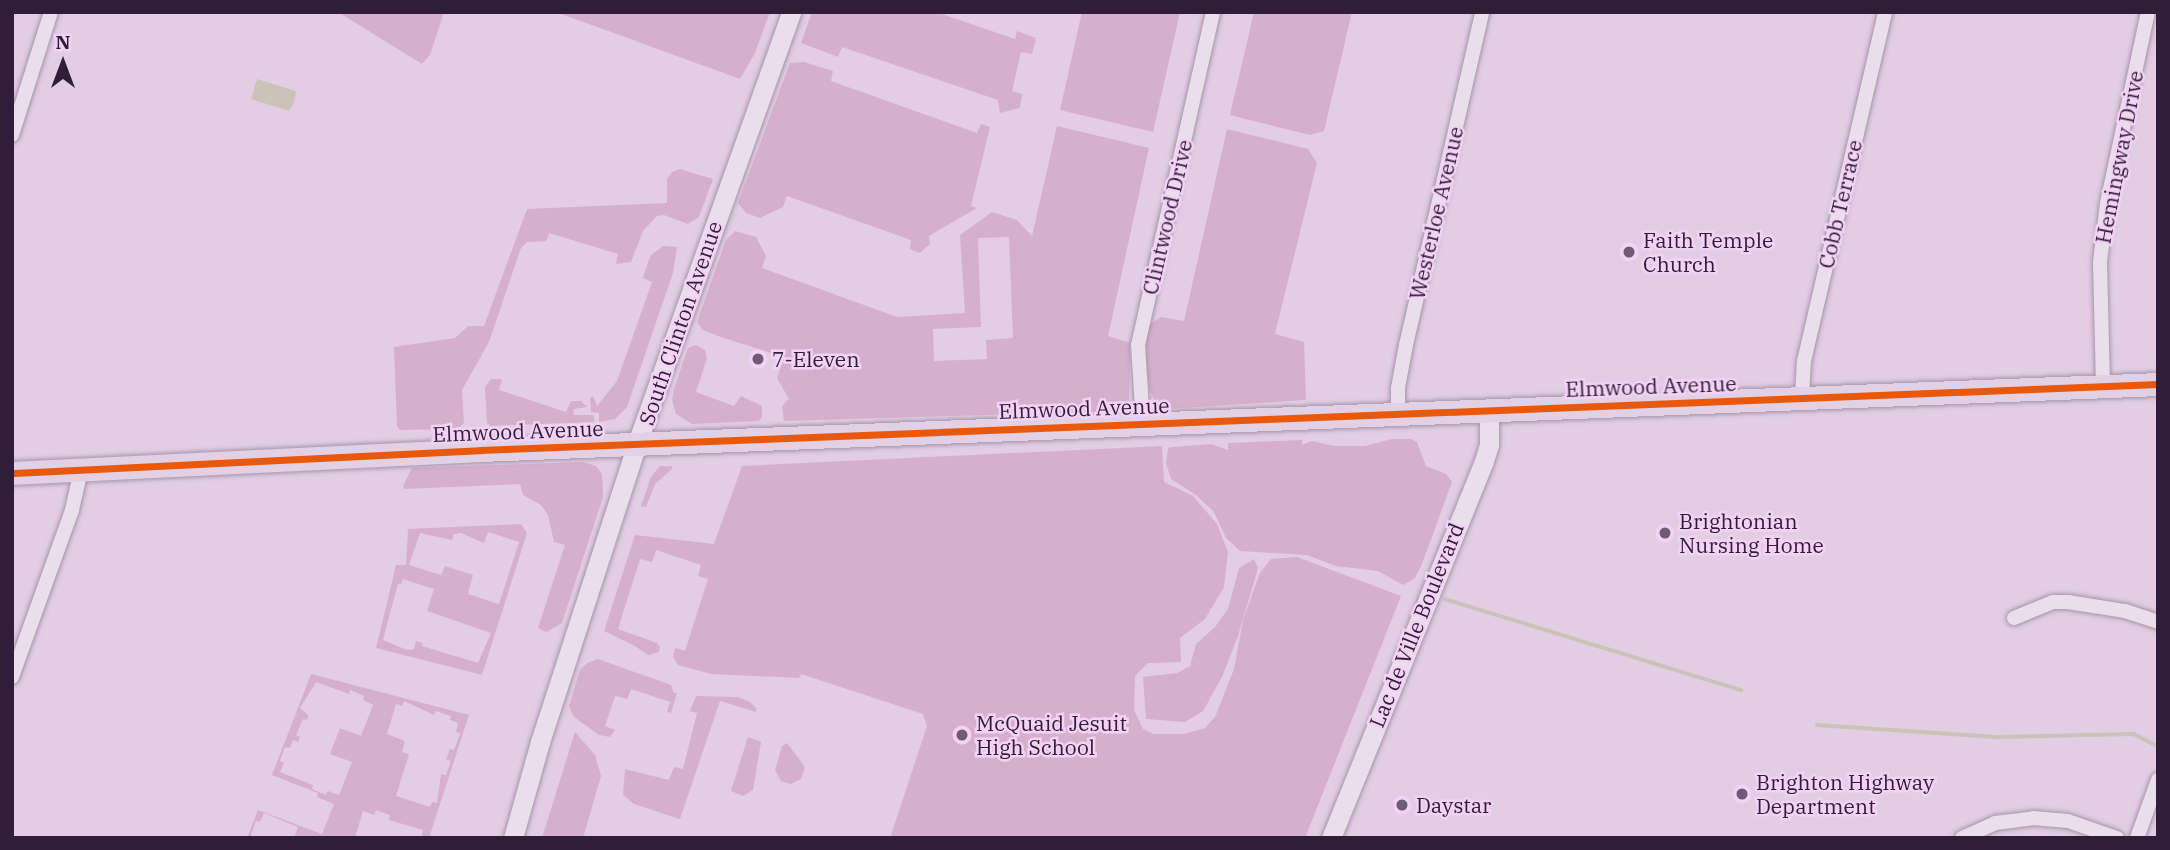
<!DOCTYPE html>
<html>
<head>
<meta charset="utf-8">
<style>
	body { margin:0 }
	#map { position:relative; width:2170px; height:850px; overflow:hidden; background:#e2cde4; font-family:"IBM Plex Serif",serif }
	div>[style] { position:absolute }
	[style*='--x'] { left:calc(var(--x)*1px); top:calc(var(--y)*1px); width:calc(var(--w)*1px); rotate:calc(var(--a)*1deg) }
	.green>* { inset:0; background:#d6afcd }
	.water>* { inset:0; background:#cbc3b8 }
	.stream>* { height:3.5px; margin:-1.75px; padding:0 1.75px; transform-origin:1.75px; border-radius:1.75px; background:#cbc3b8 }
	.roads { filter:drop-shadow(0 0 2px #a695a9) drop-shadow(0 0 2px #a695a9) }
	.street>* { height:14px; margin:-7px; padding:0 7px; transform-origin:7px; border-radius:7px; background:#ebdeec }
	.secondary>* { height:19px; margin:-9.5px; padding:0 9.5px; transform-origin:9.5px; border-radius:9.5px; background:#ebdeec }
	.primary>* { height:23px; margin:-11.5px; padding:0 11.5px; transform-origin:11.5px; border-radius:11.5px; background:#e2d0e4 }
	.cycleway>* { height:7px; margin:-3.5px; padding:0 3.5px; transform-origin:3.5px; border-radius:3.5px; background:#e8590c }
	.dots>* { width:19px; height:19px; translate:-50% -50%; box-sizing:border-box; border:4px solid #f3d2f6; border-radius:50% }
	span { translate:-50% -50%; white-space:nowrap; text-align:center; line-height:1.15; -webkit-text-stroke:5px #f3d2f6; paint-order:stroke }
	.street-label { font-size:21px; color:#301e38 }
	.poi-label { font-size:21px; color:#301e38 }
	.left { translate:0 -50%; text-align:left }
	.frame { position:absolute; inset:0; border:14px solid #301e38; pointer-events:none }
	.north { position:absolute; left:28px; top:28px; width:70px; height:70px; -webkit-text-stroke:5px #f3d2f6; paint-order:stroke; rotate:0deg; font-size:19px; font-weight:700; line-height:28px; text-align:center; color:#301e38 }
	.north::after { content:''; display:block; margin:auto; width:24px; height:32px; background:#301e38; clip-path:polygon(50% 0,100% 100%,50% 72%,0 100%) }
</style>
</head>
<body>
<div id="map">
	<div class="green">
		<i style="clip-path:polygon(338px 12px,444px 12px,430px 55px,422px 64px)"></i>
		<i style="clip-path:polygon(556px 12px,770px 12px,755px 53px,740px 79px)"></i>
		<i style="clip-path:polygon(812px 12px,936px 12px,1015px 39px,1017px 31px,1036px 38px,1032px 54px,1021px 52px,1012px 91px,1022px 94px,1020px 108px,1000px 113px,998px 100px,842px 47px,838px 57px,801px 43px)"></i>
		<i style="clip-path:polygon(1082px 12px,1180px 12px,1153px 132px,1060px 110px)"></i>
		<i style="clip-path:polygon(1254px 12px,1352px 12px,1324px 131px,1310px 135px,1230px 115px)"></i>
		<i style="clip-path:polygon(804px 62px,833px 71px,831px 81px,977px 133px,981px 124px,990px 127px,971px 206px,977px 208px,929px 236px,930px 244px,920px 253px,910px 249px,911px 240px,787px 196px,783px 207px,760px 218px,746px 213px,738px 203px,790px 63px)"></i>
		<i style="clip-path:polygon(evenodd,1057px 126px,1149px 148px,1108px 336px,1130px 343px,1129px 404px,1117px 411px,784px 421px,782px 406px,789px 399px,777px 378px,784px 357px,718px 336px,703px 330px,697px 322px,726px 240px,735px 231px,756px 237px,766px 256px,762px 268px,897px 317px,965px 313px,960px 235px,992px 212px,1017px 220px,1032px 236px,1057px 126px,1009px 237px,1013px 338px,986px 340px,987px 359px,934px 361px,933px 329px,981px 327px,978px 238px,1009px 237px)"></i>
		<i style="clip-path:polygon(1227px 129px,1308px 149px,1317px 163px,1275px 334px,1304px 342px,1306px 400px,1165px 409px,1156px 403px,1150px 391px,1146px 367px,1147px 326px,1161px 317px,1184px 321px)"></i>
		<i style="clip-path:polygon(680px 169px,713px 179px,699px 217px,688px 224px,664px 215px,657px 216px,643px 231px,631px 262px,616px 264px,618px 254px,549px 233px,546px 241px,527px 242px,521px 248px,489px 342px,462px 390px,464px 423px,457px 429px,400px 430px,397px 426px,394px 347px,455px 338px,468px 326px,484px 326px,527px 209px,667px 203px,667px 179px,672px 172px)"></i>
		<i style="clip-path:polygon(663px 246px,677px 247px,673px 273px,627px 407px,615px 419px,599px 422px,599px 413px,591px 412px,590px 398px,593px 396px,597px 406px,617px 381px,652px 282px,643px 278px,648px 262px,651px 255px)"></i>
		<i style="clip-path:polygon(696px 345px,705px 350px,707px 358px,696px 392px,734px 406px,741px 396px,762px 406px,762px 417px,759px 421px,692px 424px,676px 414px,672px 400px,674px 389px,688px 348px)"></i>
		<i style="clip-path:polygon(491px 379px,502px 379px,499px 390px,566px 412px,571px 401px,581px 401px,587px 407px,574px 409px,573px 415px,594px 415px,594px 422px,491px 426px,487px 423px,485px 387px)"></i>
		<i style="clip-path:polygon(1392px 439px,1411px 439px,1417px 442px,1426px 466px,1446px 474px,1452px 482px,1422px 564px,1415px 578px,1403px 585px,1378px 571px,1336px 566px,1307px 555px,1240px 551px,1226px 538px,1214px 512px,1196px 495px,1171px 479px,1166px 463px,1168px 448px,1172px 447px,1211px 444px,1228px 450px,1228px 443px,1302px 440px,1302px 445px,1312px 441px,1334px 446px,1365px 446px)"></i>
		<i style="clip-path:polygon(1162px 446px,1164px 482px,1193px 496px,1217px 524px,1228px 552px,1224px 587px,1205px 619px,1180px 638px,1181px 662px,1148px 663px,1135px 676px,1134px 710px,1143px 729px,1154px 734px,1183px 734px,1205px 728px,1215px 717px,1234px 669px,1243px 620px,1260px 573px,1271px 559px,1297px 557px,1401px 596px,1305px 838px,890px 838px,927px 726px,923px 714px,801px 674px,799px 678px,711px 674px,678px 665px,673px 657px,675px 648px,685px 651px,708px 579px,698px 576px,701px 565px,656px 550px,652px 562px,640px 559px,618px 629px,657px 643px,660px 647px,659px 652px,648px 655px,635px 646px,604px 631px,635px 535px,714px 544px,742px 466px)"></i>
		<i style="clip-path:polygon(583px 462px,596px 466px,602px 474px,603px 497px,562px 623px,546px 632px,538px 628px,565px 545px,554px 542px,548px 515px,541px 505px,523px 495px,520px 484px,404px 489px,403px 486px,412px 468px)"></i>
		<i style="clip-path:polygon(660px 466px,672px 466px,672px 469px,655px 484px,646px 507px,641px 506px,651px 477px)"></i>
		<i style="clip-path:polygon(evenodd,521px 524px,527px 533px,482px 675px,376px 648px,396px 565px,406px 565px,408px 529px,521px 524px,488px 532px,519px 542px,499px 604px,468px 594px,473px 575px,445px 566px,441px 575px,409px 565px,420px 533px,452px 540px,454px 534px,461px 533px,484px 543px,488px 532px,521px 524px,403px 579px,434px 589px,427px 611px,491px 633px,478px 663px,422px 646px,423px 643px,416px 641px,414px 649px,407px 650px,383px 640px,398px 584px,401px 584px,403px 579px)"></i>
		<i style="clip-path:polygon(1254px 559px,1258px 568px,1238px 636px,1222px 677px,1203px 711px,1185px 722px,1146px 719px,1143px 677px,1177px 673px,1190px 666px,1196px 644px,1215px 627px,1228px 609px,1239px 568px)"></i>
		<i style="clip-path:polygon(598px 659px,671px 685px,674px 693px,677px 693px,671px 713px,667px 712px,670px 702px,631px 689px,627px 699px,615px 696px,605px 726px,615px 730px,610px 737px,599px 735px,574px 717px,569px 706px,580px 670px,587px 663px)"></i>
		<i style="clip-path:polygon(evenodd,311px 674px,469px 715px,429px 838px,421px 838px,423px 830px,389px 820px,390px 815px,376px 810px,374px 815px,363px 811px,355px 838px,294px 838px,298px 827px,264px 813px,260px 822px,256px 821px,251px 835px,255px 838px,247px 838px,258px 810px,322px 834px,334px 804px,317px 797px,318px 793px,272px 775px,311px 674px,316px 682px,349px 694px,350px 690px,364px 696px,363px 700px,373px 705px,361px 736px,340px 728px,330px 754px,352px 762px,339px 795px,328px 791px,326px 795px,312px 789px,313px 785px,280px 772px,284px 763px,280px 761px,285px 747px,290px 748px,293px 740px,298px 742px,300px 737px,296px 735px,303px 719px,307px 720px,308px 715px,300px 708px,316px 682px,311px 674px,404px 701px,434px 715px,436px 711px,451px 716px,450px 720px,458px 723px,456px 732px,460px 734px,454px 750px,450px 749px,446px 759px,451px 761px,446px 775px,441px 774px,437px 803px,432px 802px,430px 807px,396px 796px,409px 754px,402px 752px,405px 741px,387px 734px,396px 704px,402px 706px,404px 701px)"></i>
		<i style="clip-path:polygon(696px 696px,738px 697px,750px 702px,756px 708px,756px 712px,720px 701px,680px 819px,634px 804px,623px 795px,625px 769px,669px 780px,674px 767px,683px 769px,697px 713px,690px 711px)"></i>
		<i style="clip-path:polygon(575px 732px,595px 755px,601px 776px,583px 838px,542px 838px)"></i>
		<i style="clip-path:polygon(748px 737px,761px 742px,753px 790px,743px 796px,731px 791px)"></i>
		<i style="clip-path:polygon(787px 743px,805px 767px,801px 779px,791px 784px,781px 781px,775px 770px,782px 746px)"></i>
	</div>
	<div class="water">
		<i style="clip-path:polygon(257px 79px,296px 91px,294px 103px,289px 111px,251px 99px)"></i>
	</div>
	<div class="stream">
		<i style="--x:1445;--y:599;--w:310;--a:17.1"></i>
		<i style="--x:1817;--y:725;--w:179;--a:3.8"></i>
		<i style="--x:1996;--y:737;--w:138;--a:-1.2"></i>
		<i style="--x:2134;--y:734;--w:27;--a:27"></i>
	</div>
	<div class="roads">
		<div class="street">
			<i style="--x:12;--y:135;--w:129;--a:-72.4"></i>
			<i style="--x:2103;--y:386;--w:124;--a:-91.4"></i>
			<i style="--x:2100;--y:262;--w:59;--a:-83.2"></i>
			<i style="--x:2107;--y:203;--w:195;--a:-77.9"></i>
			<i style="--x:1802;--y:397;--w:36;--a:-87"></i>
			<i style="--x:1804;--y:361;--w:358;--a:-76.9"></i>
			<i style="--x:1398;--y:414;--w:26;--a:-90"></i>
			<i style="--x:1398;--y:388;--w:44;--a:-79.5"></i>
			<i style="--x:1406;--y:345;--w:342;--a:-77.1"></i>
			<i style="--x:1143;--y:424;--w:79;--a:-93.6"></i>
			<i style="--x:1138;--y:345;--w:341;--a:-77.3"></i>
			<i style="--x:2014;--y:618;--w:42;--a:-22.3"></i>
			<i style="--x:2053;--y:602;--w:15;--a:0"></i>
			<i style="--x:2068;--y:602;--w:58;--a:9"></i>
			<i style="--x:2125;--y:611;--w:35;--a:18"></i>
			<i style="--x:12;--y:677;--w:177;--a:-70.2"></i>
			<i style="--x:72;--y:510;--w:41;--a:-77.3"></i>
			<i style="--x:1962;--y:838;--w:36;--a:-24"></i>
			<i style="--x:1995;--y:823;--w:38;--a:-7"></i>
			<i style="--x:2033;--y:818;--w:35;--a:5"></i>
			<i style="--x:2068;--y:821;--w:52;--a:19.1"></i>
			<i style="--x:2137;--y:838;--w:62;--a:-70.1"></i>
		</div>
		<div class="secondary">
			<i style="--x:513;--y:838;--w:100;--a:-74.3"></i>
			<i style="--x:540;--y:742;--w:314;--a:-72"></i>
			<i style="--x:637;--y:443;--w:458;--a:-70.3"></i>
			<i style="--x:1331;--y:838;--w:407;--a:-67.9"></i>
			<i style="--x:1484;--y:461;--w:17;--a:-73"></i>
			<i style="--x:1489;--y:445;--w:35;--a:-90"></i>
		</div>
		<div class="primary">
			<i style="--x:12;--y:473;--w:469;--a:-2.8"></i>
			<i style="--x:480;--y:450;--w:1679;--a:-2.25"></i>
		</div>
	</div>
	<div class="cycleway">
		<i style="--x:12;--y:473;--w:469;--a:-2.8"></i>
		<i style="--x:480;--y:450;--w:1679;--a:-2.25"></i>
	</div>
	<div class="dots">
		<i style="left:1629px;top:252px;background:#6e5b74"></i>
		<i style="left:758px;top:359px;background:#6e5b74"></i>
		<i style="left:1665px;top:533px;background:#6e5b74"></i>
		<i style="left:962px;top:735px;background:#6e5b74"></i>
		<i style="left:1742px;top:794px;background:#6e5b74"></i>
		<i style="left:1402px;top:805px;background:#6e5b74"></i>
	</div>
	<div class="street-label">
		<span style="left:2119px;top:157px;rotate:-79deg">Hemingway Drive</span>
		<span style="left:1840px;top:204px;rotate:-77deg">Cobb Terrace</span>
		<span style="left:1436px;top:213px;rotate:-77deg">Westerloe Avenue</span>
		<span style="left:1167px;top:217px;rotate:-77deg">Clintwood Drive</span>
		<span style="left:680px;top:323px;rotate:-71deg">South Clinton Avenue</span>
		<span style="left:1651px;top:386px;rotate:-2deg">Elmwood Avenue</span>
		<span style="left:1084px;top:408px;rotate:-2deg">Elmwood Avenue</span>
		<span style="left:518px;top:431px;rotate:-2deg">Elmwood Avenue</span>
		<span style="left:1416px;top:625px;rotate:-68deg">Lac de Ville Boulevard</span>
	</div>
	<div class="poi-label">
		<span class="left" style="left:1643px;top:252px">Faith Temple<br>Church</span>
		<span class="left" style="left:772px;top:359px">7-Eleven</span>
		<span class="left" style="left:1679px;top:533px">Brightonian<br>Nursing Home</span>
		<span class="left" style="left:976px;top:735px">McQuaid Jesuit<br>High School</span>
		<span class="left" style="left:1756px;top:794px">Brighton Highway<br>Department</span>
		<span class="left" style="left:1416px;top:805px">Daystar</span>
	</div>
	<div class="frame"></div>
	<div class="north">N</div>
</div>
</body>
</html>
